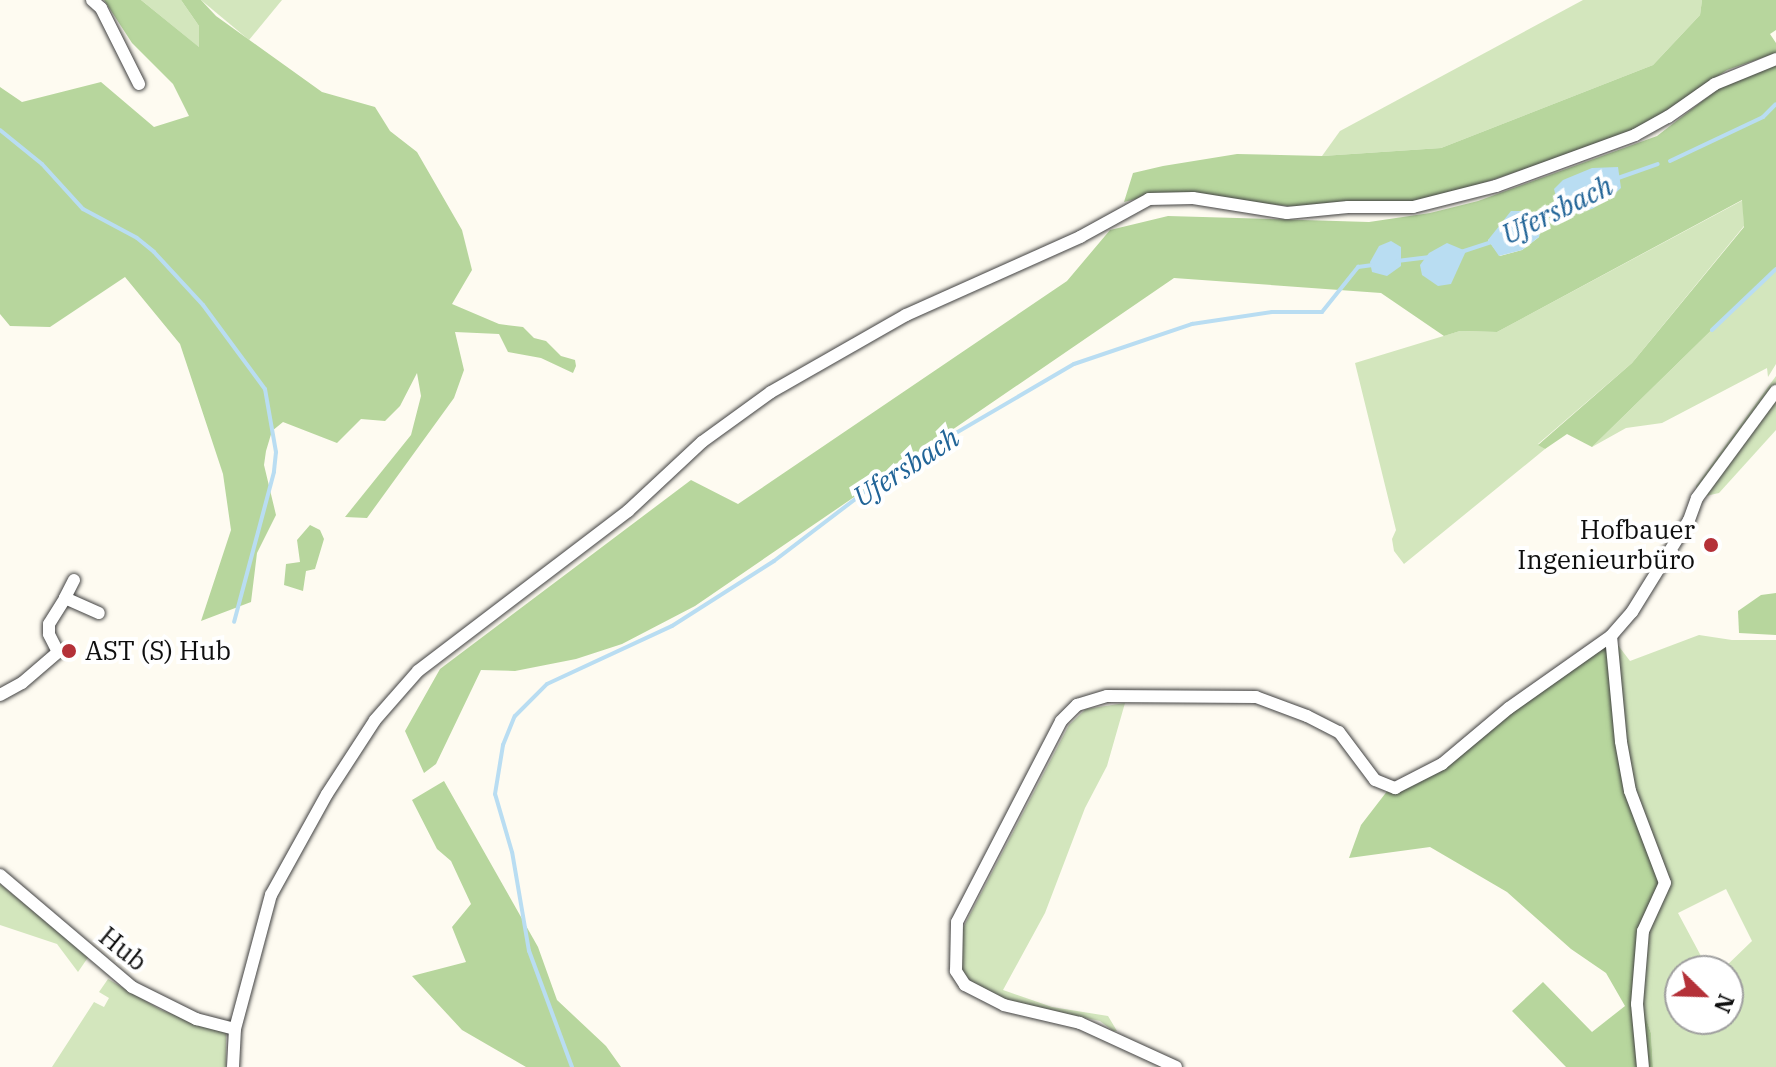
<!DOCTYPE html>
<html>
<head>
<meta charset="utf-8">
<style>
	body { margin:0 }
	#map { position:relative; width:1776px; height:1067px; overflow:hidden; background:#fefbf1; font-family:"IBM Plex Serif",serif }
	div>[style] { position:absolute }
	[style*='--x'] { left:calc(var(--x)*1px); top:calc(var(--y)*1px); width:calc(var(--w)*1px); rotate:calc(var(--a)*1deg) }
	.green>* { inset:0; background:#d3e6bd }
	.forest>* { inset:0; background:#b7d69d }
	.water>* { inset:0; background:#b9ddf2 }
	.stream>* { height:4px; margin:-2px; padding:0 2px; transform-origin:2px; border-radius:2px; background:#b9ddf2 }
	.roads { filter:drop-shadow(0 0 2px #414141) drop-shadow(0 0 2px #414141) }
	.minor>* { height:12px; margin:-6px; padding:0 6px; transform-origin:6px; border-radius:6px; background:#fff }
	.dots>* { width:22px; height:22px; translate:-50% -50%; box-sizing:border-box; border:4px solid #fff; border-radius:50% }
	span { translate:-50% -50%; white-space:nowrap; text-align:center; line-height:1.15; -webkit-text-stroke:8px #fff; paint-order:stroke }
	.poi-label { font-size:26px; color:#0e0e0e }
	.right { translate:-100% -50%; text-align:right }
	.left { translate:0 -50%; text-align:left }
	.street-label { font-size:26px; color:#0e0e0e }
	.water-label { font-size:28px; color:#216497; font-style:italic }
	.north { position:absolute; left:1664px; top:955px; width:80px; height:80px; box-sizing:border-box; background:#fff; border:2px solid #9f9f9f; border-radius:50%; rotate:113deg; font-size:22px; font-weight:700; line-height:32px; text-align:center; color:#0e0e0e }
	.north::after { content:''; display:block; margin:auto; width:28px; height:36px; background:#b43138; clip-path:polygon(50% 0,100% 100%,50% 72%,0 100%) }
</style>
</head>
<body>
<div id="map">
	<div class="green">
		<i style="clip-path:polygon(141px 0,181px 0,199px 26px,200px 48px)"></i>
		<i style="clip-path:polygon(201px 0,282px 0,249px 40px)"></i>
		<i style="clip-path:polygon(1583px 0,1702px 0,1700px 15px,1653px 65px,1441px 148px,1322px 156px,1340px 131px)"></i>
		<i style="clip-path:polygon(1743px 200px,1744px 226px,1632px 363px,1538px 444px,1545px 449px,1404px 564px,1394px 551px,1392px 539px,1396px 530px,1355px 363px,1460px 331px,1497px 332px)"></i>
		<i style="clip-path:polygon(1776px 267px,1776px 364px,1768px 377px,1767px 368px,1662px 423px,1626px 428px,1592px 447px)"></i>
		<i style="clip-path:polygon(1776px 376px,1776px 430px,1719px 493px,1697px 498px,1696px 486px)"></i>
		<i style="clip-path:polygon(evenodd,1699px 635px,1732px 640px,1776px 640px,1776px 1067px,1653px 1067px,1651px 1033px,1637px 994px,1630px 791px,1611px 636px,1630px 661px,1699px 635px,1726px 889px,1752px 941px,1721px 971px,1728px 971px,1728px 1019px,1680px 1019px,1680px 971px,1709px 971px,1678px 913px,1726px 889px)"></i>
		<i style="clip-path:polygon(1125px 703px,1107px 766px,1085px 808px,1045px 913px,1003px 990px,1052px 1007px,1108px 1016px,1117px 1031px,1113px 1031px,1100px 1021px,1007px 1001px,973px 985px,962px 971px,963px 928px,1069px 725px,1086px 709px)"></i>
		<i style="clip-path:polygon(0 884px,89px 956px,78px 972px,57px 944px,0 925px)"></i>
		<i style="clip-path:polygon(108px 979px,161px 1010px,226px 1033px,226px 1067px,52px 1067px,94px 1002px,104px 1007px,109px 998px,99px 992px)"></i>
	</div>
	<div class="forest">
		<i style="clip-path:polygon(104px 0,141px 0,199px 47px,199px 26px,181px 0,201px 0,216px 16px,322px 92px,375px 107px,390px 131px,417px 152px,462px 230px,472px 270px,452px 304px,499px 324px,523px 327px,534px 338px,546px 341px,561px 356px,575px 360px,576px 366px,573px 373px,541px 358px,508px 352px,499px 334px,455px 332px,464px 370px,454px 398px,367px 518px,345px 517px,411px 435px,421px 396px,417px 373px,400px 406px,385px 421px,361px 419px,337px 443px,283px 422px,272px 431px,266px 451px,264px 465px,276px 515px,257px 553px,251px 602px,201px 621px,231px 530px,223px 474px,180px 344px,125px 277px,50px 327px,10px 326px,0 314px,0 87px,22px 102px,101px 82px,154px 127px,189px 116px,173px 84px,132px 43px)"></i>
		<i style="clip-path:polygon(1702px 0,1776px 0,1776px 30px,1770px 34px,1776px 43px,1776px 53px,1727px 70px,1646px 124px,1609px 141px,1474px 186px,1432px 199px,1398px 203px,1299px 207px,1156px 194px,1124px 202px,1133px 173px,1163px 166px,1237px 154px,1322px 156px,1441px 148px,1653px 65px,1700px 15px)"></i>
		<i style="clip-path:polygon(evenodd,1776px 65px,1776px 267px,1592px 447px,1567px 434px,1545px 449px,1538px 445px,1632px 363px,1744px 227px,1742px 200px,1497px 332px,1460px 331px,1444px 336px,1381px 293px,1174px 278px,695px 606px,622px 644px,576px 659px,515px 671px,481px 670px,436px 764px,424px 773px,405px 731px,440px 669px,691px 480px,738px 504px,1067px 281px,1110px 230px,1168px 216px,1369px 222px,1430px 213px,1478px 201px,1657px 136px,1718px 89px,1776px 65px,1541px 222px,1539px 237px,1522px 250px,1500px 256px,1488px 240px,1541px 222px)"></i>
		<i style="clip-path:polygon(310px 525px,320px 530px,324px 539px,315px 569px,306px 571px,303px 591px,284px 585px,286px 564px,300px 562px,297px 540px)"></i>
		<i style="clip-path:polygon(1776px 593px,1776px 635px,1739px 633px,1738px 611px,1761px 595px)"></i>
		<i style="clip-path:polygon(1610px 635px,1620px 741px,1661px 882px,1645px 933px,1636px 990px,1651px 1033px,1653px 1067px,1566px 1067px,1512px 1011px,1543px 982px,1592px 1032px,1625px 1006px,1606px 973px,1571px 949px,1507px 892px,1430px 847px,1349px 858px,1361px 825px,1388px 790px,1442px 765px)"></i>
		<i style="clip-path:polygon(444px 781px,538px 947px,557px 1000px,606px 1046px,621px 1067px,526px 1067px,462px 1030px,412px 976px,466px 962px,452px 927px,471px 904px,451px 861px,437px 849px,412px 800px)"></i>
	</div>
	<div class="water">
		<i style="clip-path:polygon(1618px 167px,1621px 188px,1612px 196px,1592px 209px,1572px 213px,1559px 209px,1554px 189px,1563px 180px,1592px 168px)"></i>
		<i style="clip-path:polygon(1511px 211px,1528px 211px,1541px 222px,1539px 237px,1522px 250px,1499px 256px,1488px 240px)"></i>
		<i style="clip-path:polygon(1391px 241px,1401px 247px,1401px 266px,1387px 276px,1372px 272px,1370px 262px,1379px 246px)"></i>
		<i style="clip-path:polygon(1447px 243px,1466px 251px,1451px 284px,1438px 286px,1422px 275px,1420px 265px,1429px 253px)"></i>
	</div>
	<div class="stream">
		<i style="--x:0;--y:130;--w:54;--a:39"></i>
		<i style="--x:42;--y:164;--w:61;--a:47.7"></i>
		<i style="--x:83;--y:209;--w:61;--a:28.2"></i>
		<i style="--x:137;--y:238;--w:22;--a:39"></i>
		<i style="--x:154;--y:252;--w:72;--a:47.2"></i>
		<i style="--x:203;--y:305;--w:104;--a:53.6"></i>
		<i style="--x:265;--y:389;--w:64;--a:80.1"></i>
		<i style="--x:276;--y:452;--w:20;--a:96"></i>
		<i style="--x:274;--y:472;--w:155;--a:104.9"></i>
		<i style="--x:1670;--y:161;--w:103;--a:-25.3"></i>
		<i style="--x:1763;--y:117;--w:18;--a:-45"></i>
		<i style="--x:1618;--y:178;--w:42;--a:-19.3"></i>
		<i style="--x:1539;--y:223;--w:28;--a:-41"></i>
		<i style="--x:1461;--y:252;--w:35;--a:-18"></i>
		<i style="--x:1397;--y:261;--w:31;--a:-7"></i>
		<i style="--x:1712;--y:330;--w:88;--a:-43.6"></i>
		<i style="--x:572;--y:1067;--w:124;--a:-110.3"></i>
		<i style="--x:529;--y:951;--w:100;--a:-99.7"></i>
		<i style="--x:512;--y:852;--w:60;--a:-106.3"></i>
		<i style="--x:495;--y:794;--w:50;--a:-80.7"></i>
		<i style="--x:503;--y:745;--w:31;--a:-68"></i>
		<i style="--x:515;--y:716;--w:45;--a:-45"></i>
		<i style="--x:547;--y:684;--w:138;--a:-24.9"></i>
		<i style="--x:672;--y:626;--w:121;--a:-32.5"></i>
		<i style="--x:774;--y:561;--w:153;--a:-37.3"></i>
		<i style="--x:896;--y:468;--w:206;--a:-30.3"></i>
		<i style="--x:1074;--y:364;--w:125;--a:-18.7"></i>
		<i style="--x:1192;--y:324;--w:81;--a:-8.5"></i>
		<i style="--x:1272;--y:312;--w:50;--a:0"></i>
		<i style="--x:1322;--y:312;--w:58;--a:-51.3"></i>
		<i style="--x:1358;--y:267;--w:15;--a:-8"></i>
	</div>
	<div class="roads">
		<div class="minor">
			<i style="--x:92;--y:0;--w:12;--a:42"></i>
			<i style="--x:101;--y:8;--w:85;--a:63.4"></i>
			<i style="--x:74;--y:580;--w:20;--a:117"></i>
			<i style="--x:65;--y:598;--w:37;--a:24"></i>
			<i style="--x:1611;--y:636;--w:106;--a:84.6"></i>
			<i style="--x:1621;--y:742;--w:50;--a:79.6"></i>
			<i style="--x:1630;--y:791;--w:98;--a:69.2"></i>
			<i style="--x:1665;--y:883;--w:53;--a:114.6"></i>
			<i style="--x:1643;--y:931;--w:73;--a:94.7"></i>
			<i style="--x:1637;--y:1004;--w:63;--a:84.6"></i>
			<i style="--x:0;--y:695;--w:25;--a:-29"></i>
			<i style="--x:22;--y:683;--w:48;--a:-40.7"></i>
			<i style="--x:58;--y:652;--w:20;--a:-117"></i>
			<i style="--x:49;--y:634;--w:10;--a:-90"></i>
			<i style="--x:49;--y:624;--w:31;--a:-58"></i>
			<i style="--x:0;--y:875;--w:173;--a:40.3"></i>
			<i style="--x:132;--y:987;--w:72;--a:26.6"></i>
			<i style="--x:196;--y:1019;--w:40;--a:14.4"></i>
			<i style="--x:233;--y:1067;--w:38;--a:-87"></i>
			<i style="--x:235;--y:1029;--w:139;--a:-75"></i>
			<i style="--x:271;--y:895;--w:115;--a:-61"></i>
			<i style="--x:327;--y:794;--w:88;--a:-57"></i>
			<i style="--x:375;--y:720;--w:65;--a:-48.7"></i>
			<i style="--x:418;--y:671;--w:264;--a:-37.3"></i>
			<i style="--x:628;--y:511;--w:101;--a:-43"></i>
			<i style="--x:702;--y:442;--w:85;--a:-35.9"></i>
			<i style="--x:771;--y:392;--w:155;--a:-29.7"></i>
			<i style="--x:906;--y:315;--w:191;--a:-24.1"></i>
			<i style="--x:1080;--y:237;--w:79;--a:-28.8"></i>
			<i style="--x:1149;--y:199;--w:44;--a:-1.3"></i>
			<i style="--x:1193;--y:198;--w:95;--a:9.1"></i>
			<i style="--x:1287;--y:213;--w:61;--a:-5.6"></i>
			<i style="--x:1348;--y:207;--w:65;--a:0"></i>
			<i style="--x:1413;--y:207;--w:86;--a:-14.2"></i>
			<i style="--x:1496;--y:186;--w:148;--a:-20.1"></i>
			<i style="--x:1635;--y:135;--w:38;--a:-29"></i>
			<i style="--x:1668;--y:117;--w:57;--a:-35.1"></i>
			<i style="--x:1715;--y:84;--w:66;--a:-22.3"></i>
			<i style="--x:1176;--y:1067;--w:106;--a:-155.4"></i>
			<i style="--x:1080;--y:1023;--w:78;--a:-166.7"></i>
			<i style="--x:1004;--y:1005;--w:44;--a:-152.9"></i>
			<i style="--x:965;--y:985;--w:17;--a:-123"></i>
			<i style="--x:956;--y:971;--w:49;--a:-88.8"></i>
			<i style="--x:957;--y:922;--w:226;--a:-62.6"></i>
			<i style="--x:1061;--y:721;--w:23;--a:-45"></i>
			<i style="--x:1077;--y:705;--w:31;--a:-17"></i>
			<i style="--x:1107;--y:696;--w:149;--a:0.4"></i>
			<i style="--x:1256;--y:697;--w:54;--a:20.4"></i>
			<i style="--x:1307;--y:716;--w:36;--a:27"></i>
			<i style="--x:1339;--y:732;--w:60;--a:53.1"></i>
			<i style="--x:1375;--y:780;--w:22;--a:22"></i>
			<i style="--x:1395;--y:788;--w:53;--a:-27.1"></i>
			<i style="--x:1442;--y:764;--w:87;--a:-39.9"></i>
			<i style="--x:1509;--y:708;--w:125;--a:-35.2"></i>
			<i style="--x:1611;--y:636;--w:32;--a:-49"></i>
			<i style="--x:1632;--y:612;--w:108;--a:-58.2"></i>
			<i style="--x:1689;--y:520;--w:23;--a:-70"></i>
			<i style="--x:1697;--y:498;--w:133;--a:-53.6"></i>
		</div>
	</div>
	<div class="dots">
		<i style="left:1711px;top:545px;background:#b43138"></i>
		<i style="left:69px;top:651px;background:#b43138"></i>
	</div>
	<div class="poi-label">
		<span class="right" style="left:1695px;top:545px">Hofbauer<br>Ingenieurbüro</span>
		<span class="left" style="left:85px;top:651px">AST (S) Hub</span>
	</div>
	<div class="street-label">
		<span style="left:123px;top:949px;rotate:39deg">Hub</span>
	</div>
	<div class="water-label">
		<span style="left:1557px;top:210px;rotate:-26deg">Ufersbach</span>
		<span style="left:906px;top:467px;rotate:-33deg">Ufersbach</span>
	</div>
	<div class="north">N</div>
</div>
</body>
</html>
